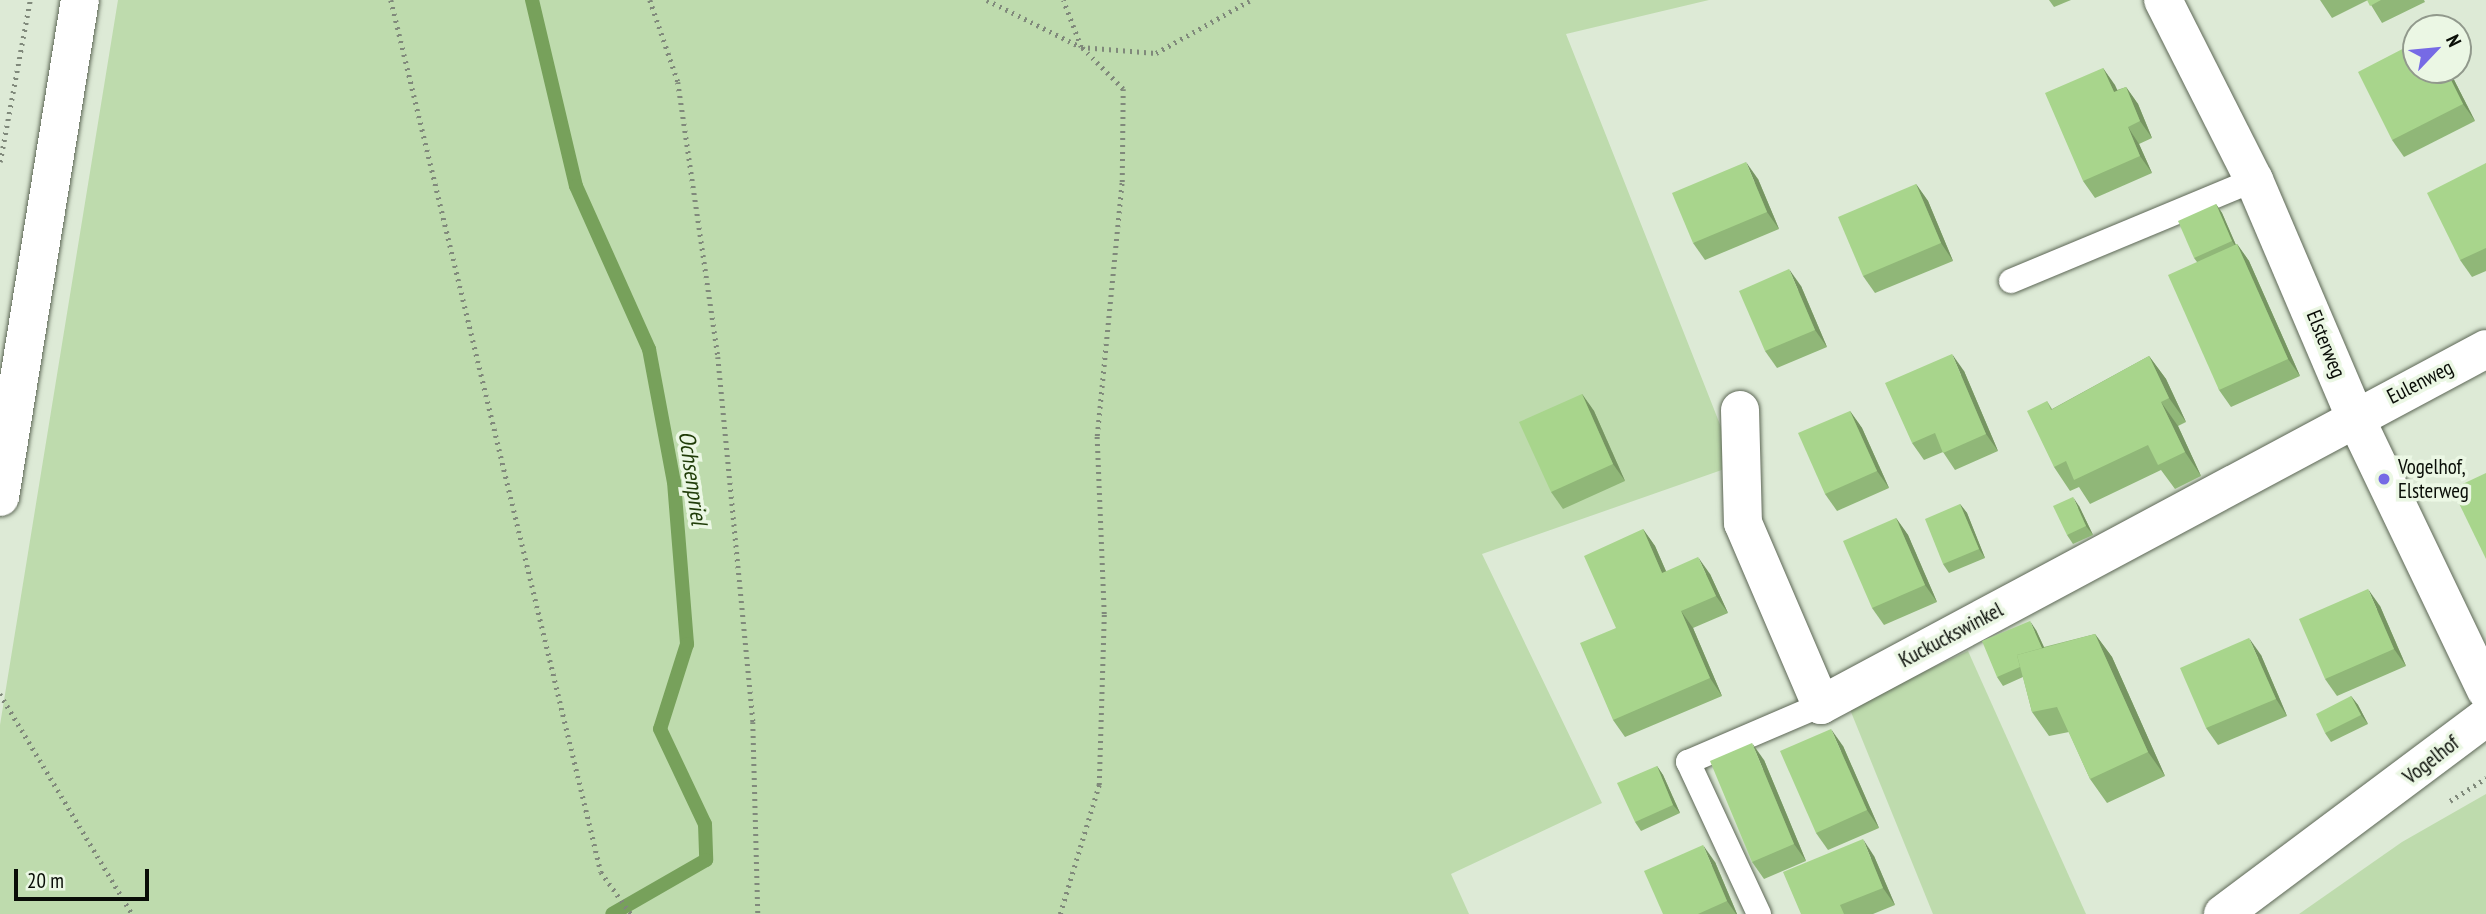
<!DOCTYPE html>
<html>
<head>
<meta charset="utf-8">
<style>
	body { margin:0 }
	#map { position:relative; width:2486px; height:914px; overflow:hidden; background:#ddead6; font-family:"PT Sans Narrow",sans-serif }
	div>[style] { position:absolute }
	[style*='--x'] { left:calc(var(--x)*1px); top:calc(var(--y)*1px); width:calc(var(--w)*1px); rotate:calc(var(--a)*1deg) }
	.green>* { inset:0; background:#bedbad }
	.stream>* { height:14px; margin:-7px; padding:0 7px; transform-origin:7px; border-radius:7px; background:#77a15b }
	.path>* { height:4.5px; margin-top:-2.25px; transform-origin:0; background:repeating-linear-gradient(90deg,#80897b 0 2px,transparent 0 7px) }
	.roads { filter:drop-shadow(0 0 2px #5d6756) drop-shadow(0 0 2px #5d6756) }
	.service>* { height:24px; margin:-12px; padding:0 12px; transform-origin:12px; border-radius:12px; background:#fff }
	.minor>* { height:38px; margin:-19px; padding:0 19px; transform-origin:19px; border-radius:19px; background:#fff }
	.tertiary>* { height:38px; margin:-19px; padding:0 19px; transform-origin:19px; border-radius:19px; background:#fff }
	.secondary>* { height:38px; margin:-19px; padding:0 19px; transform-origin:19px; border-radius:19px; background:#fff }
	.wall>* { inset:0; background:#90b778 }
	.shaded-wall>* { inset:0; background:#769562 }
	.building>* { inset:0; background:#a8d58c }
	.dots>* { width:19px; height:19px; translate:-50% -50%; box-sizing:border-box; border:4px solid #ebf7e4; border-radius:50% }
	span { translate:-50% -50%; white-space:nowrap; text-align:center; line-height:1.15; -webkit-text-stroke:7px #ebf7e4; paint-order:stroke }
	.street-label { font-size:21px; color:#090d07 }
	.poi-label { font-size:21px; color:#090d07 }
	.left { translate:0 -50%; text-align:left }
	.water-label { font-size:23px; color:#1f3b07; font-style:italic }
	.north { position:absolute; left:2402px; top:14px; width:70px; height:70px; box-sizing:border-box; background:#ebf7e4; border:2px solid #91998c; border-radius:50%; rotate:64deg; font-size:19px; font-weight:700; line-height:28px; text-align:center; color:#090d07 }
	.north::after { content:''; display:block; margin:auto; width:24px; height:32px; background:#766ae5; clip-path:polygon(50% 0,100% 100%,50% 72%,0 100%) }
	.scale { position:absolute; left:14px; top:869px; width:135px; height:32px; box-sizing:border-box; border:4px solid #090d07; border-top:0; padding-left:9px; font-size:21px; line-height:24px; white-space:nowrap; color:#090d07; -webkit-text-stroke:5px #ebf7e4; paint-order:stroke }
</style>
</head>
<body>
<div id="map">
	<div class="green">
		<i style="clip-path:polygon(118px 0,1709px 0,1566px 34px,1736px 465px,1482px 554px,1602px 803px,1451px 874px,1469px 914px,0 914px,0 725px)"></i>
		<i style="clip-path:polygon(1968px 651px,2086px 914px,1933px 914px,1849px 707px)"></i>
		<i style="clip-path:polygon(2486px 794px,2486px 914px,2299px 914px,2402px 842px)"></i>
	</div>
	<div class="stream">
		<i style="--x:532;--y:0;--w:191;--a:76.7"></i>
		<i style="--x:576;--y:186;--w:179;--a:65.9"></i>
		<i style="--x:649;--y:349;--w:135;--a:79.4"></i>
		<i style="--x:674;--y:482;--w:163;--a:85.4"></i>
		<i style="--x:687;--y:644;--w:89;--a:107.6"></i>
		<i style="--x:660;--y:729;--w:105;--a:64.7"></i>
		<i style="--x:705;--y:824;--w:36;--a:88"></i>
		<i style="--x:706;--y:860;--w:108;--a:150.1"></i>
	</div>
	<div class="path">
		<i style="--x:391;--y:0;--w:897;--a:76.46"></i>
		<i style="--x:601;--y:872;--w:52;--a:54.5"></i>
		<i style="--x:650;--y:0;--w:87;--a:71.1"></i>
		<i style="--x:678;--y:82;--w:278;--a:81.7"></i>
		<i style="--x:718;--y:357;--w:367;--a:84.5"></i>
		<i style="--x:753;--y:722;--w:192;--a:88.5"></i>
		<i style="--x:987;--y:0;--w:105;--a:26.6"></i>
		<i style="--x:1081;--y:47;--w:75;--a:4.6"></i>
		<i style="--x:1156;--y:53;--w:107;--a:-29.2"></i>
		<i style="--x:0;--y:162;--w:165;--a:-79.5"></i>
		<i style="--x:0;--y:694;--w:257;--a:59"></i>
		<i style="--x:2450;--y:801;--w:43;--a:-32.6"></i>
		<i style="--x:1060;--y:914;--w:135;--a:-73.2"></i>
		<i style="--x:1099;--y:785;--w:171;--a:-88.3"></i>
		<i style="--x:1104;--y:614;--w:178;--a:-92.3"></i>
		<i style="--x:1097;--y:436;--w:255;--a:-84.4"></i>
		<i style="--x:1122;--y:182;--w:93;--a:-89.4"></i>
		<i style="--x:1123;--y:89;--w:59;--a:-135"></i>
		<i style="--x:1081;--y:47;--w:50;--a:-111"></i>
	</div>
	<div class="roads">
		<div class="service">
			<i style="--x:2011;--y:281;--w:263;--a:-22.6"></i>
			<i style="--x:1759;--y:914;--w:168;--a:-115"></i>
			<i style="--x:1688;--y:762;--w:145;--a:-23.2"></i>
		</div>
		<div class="minor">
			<i style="--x:2163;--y:0;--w:202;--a:63.2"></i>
			<i style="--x:2254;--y:180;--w:258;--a:66.9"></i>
			<i style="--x:2355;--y:417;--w:303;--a:64.4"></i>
			<i style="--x:1740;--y:410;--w:113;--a:88.5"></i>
			<i style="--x:1743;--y:523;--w:198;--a:66.8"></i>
			<i style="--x:1821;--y:705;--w:754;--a:-28.16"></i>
		</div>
		<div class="tertiary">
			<i style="--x:0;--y:497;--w:503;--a:-80.86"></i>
		</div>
		<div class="secondary">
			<i style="--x:2223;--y:914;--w:329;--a:-36.8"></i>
		</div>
	</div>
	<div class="wall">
		<i style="clip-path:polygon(2049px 0,2071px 0,2054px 7px)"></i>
		<i style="clip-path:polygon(2320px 0,2424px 0,2425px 2px,2382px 23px,2368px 0,2332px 18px)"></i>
		<i style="clip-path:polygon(2103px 68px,2117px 90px,2126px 87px,2138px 104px,2152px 138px,2139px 144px,2152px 173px,2095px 198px,2083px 181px)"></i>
		<i style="clip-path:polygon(2416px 70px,2449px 70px,2475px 121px,2404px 157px,2392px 140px)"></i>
		<i style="clip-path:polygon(2486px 163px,2486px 271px,2472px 277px,2460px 260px)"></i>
		<i style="clip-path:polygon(1758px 179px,1779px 229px,1705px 260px,1693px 243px)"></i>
		<i style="clip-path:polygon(1916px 184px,1928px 201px,1953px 261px,1875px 293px,1863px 276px)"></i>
		<i style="clip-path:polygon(2216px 204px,2222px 213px,2236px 245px,2237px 244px,2249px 261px,2300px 376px,2231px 407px,2219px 390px,2197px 262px,2194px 258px)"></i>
		<i style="clip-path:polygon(1801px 286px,1827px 347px,1777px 368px,1765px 351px)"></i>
		<i style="clip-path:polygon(2149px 356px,2166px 379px,2186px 422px,2178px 426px,2201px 476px,2175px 489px,2161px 470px,2090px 504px,2079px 487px,2070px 491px,2054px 467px,2047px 401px,2052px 409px)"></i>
		<i style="clip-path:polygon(1964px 371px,1998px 451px,1955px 470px,1943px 452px,1924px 460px,1912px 443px)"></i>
		<i style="clip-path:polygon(1582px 394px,1594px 411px,1625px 481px,1563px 509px,1551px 492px)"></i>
		<i style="clip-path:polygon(1850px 411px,1862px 428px,1889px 488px,1837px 511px,1825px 494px)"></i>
		<i style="clip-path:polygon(1960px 504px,1967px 513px,1985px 558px,1949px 573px,1943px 564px)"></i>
		<i style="clip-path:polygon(2079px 506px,2093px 535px,2073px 544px,2067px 535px)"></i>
		<i style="clip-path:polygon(1896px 518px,1908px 535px,1937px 602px,1884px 625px,1872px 608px)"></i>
		<i style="clip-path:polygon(1643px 529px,1655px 546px,1666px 571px,1710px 574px,1728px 613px,1693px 628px,1722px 696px,1625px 737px,1613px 720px,1616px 628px)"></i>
		<i style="clip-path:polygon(2380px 606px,2406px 666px,2337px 696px,2325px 679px)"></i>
		<i style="clip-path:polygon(2036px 630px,2044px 647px,2095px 634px,2112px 657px,2165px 776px,2107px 803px,2090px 779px,2069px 732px,2049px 736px,2032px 712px,2023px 677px,2003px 686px,1997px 677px)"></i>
		<i style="clip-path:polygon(2261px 655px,2287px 716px,2218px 745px,2206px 728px)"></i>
		<i style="clip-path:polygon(2351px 696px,2358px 705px,2368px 724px,2331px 742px,2325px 733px)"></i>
		<i style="clip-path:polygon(1843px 746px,1879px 828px,1828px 850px,1816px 833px)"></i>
		<i style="clip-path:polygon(1764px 760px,1806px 861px,1764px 879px,1752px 862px)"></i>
		<i style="clip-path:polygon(1657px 766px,1663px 775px,1680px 813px,1641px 831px,1635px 822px)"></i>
		<i style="clip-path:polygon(1874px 856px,1895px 905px,1873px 914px,1801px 914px)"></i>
		<i style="clip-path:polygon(1715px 862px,1737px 914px,1663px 914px)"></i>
	</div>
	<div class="shaded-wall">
		<i style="clip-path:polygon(2103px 68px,2115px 85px,2126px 109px,2114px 92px)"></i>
		<i style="clip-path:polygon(2446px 70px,2449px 70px,2475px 121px,2463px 104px)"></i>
		<i style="clip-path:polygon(2126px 87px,2138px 104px,2152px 138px,2140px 121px)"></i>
		<i style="clip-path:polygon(2128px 127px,2139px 144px,2152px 173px,2140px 156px)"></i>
		<i style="clip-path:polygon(1746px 162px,1758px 179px,1779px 229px,1767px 212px)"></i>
		<i style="clip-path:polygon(1916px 184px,1928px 201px,1953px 261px,1941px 243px)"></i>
		<i style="clip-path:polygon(2216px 204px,2222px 213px,2238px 250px,2232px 241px)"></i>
		<i style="clip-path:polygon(2237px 244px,2249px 261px,2300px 376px,2288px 359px)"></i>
		<i style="clip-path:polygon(1789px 269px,1801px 286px,1827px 347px,1815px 330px)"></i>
		<i style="clip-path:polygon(1952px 354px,1964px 371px,1998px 451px,1986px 434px)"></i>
		<i style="clip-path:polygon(2149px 356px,2166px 379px,2186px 422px,2169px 398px)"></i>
		<i style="clip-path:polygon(1582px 394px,1594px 411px,1625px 481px,1613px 464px)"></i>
		<i style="clip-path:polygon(2161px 402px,2178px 426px,2201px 476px,2185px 452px)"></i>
		<i style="clip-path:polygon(1850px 411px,1862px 428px,1889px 488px,1877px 471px)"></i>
		<i style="clip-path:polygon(2073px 497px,2079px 506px,2093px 535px,2086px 526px)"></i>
		<i style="clip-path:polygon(1960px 504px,1967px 513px,1985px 558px,1979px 549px)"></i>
		<i style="clip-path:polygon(1896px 518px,1908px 535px,1937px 602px,1925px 585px)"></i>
		<i style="clip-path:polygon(1643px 529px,1655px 546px,1674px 590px,1662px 573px)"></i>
		<i style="clip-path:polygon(1698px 557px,1710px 574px,1728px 613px,1716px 596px)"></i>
		<i style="clip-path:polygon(2368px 589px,2380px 606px,2406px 666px,2394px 649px)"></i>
		<i style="clip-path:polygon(1681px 611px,1693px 628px,1722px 696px,1710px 678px)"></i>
		<i style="clip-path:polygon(2030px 621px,2036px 630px,2052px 665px,2045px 656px)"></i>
		<i style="clip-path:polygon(2095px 634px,2112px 657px,2165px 776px,2148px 752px)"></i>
		<i style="clip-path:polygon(2249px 638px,2261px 655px,2287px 716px,2276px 699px)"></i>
		<i style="clip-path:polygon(2351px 696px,2358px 705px,2368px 724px,2361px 715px)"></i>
		<i style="clip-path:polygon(1831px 729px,1843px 746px,1879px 828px,1867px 810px)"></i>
		<i style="clip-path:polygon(1752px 743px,1764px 760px,1806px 861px,1794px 844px)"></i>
		<i style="clip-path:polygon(1657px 766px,1663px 775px,1680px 813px,1673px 805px)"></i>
		<i style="clip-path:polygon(1863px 839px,1874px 856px,1895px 905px,1883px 888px)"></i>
		<i style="clip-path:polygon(1703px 845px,1715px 862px,1737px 914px,1736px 914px,1727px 901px)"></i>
	</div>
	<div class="building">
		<i style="clip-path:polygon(2367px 0,2381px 0,2370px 6px)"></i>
		<i style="clip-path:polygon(2416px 42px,2416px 70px,2446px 70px,2463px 104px,2392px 140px,2358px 72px)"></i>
		<i style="clip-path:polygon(2103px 68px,2114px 92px,2126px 87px,2140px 121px,2128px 127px,2140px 156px,2083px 181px,2045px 93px)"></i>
		<i style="clip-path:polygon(1746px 162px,1767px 212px,1693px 243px,1672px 193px)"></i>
		<i style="clip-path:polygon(2486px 163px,2486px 248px,2460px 260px,2427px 193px)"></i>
		<i style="clip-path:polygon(1916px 184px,1941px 243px,1863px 276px,1838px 217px)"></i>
		<i style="clip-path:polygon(2216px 204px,2232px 241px,2194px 258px,2178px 221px)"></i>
		<i style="clip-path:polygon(2237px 244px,2288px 359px,2219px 390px,2168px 275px)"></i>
		<i style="clip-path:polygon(1789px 269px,1815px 330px,1765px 351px,1739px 291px)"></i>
		<i style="clip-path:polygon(1952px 354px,1986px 434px,1943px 453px,1935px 433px,1912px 443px,1885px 383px)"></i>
		<i style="clip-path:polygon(2149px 356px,2169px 398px,2161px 402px,2185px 452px,2158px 465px,2148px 445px,2074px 480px,2066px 461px,2054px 467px,2027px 411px,2047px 401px,2051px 410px)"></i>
		<i style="clip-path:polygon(1582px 394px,1613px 464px,1551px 492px,1519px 422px)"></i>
		<i style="clip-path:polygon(1850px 411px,1877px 471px,1825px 494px,1798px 433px)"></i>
		<i style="clip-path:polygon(2486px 473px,2486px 559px,2452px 489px)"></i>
		<i style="clip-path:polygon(2073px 497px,2086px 526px,2067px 535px,2053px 506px)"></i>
		<i style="clip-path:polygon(1960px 504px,1979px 549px,1943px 564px,1925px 519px)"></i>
		<i style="clip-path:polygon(1896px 518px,1925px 585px,1872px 608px,1843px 541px)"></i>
		<i style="clip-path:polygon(1643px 529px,1662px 573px,1698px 557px,1716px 596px,1681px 611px,1710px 678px,1613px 720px,1580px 643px,1616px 628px,1584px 556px)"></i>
		<i style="clip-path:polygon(2368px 589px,2394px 649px,2325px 679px,2299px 619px)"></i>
		<i style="clip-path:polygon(2030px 621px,2042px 648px,2017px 655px,2020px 667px,1997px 677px,1982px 641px)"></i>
		<i style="clip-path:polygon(2095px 634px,2148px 752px,2090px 779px,2057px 707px,2032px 712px,2017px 655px)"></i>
		<i style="clip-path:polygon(2249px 638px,2276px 699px,2206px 728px,2180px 668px)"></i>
		<i style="clip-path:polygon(2351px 696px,2361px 715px,2325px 733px,2316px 714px)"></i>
		<i style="clip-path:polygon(1831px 729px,1867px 810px,1816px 833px,1780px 751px)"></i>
		<i style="clip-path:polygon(1752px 743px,1794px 844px,1752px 862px,1710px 761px)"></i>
		<i style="clip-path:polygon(1657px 766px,1673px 805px,1635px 822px,1617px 783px)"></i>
		<i style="clip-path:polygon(1863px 839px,1883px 888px,1840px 905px,1844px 914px,1801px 914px,1783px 872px)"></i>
		<i style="clip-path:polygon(1703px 845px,1727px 901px,1698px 914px,1663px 914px,1644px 871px)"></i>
	</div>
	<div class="dots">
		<i style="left:2384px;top:479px;background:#766ae5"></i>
	</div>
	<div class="street-label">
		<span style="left:2326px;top:344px;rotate:68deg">Elsterweg</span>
		<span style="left:2420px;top:382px;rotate:-27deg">Eulenweg</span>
		<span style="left:1951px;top:635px;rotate:-28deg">Kuckuckswinkel</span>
		<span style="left:2431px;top:760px;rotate:-38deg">Vogelhof</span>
	</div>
	<div class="poi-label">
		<span class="left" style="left:2398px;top:479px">Vogelhof,<br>Elsterweg</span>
	</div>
	<div class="water-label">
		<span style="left:693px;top:478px;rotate:82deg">Ochsenpriel</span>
	</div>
	<div class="north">N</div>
	<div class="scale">20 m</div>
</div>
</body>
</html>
